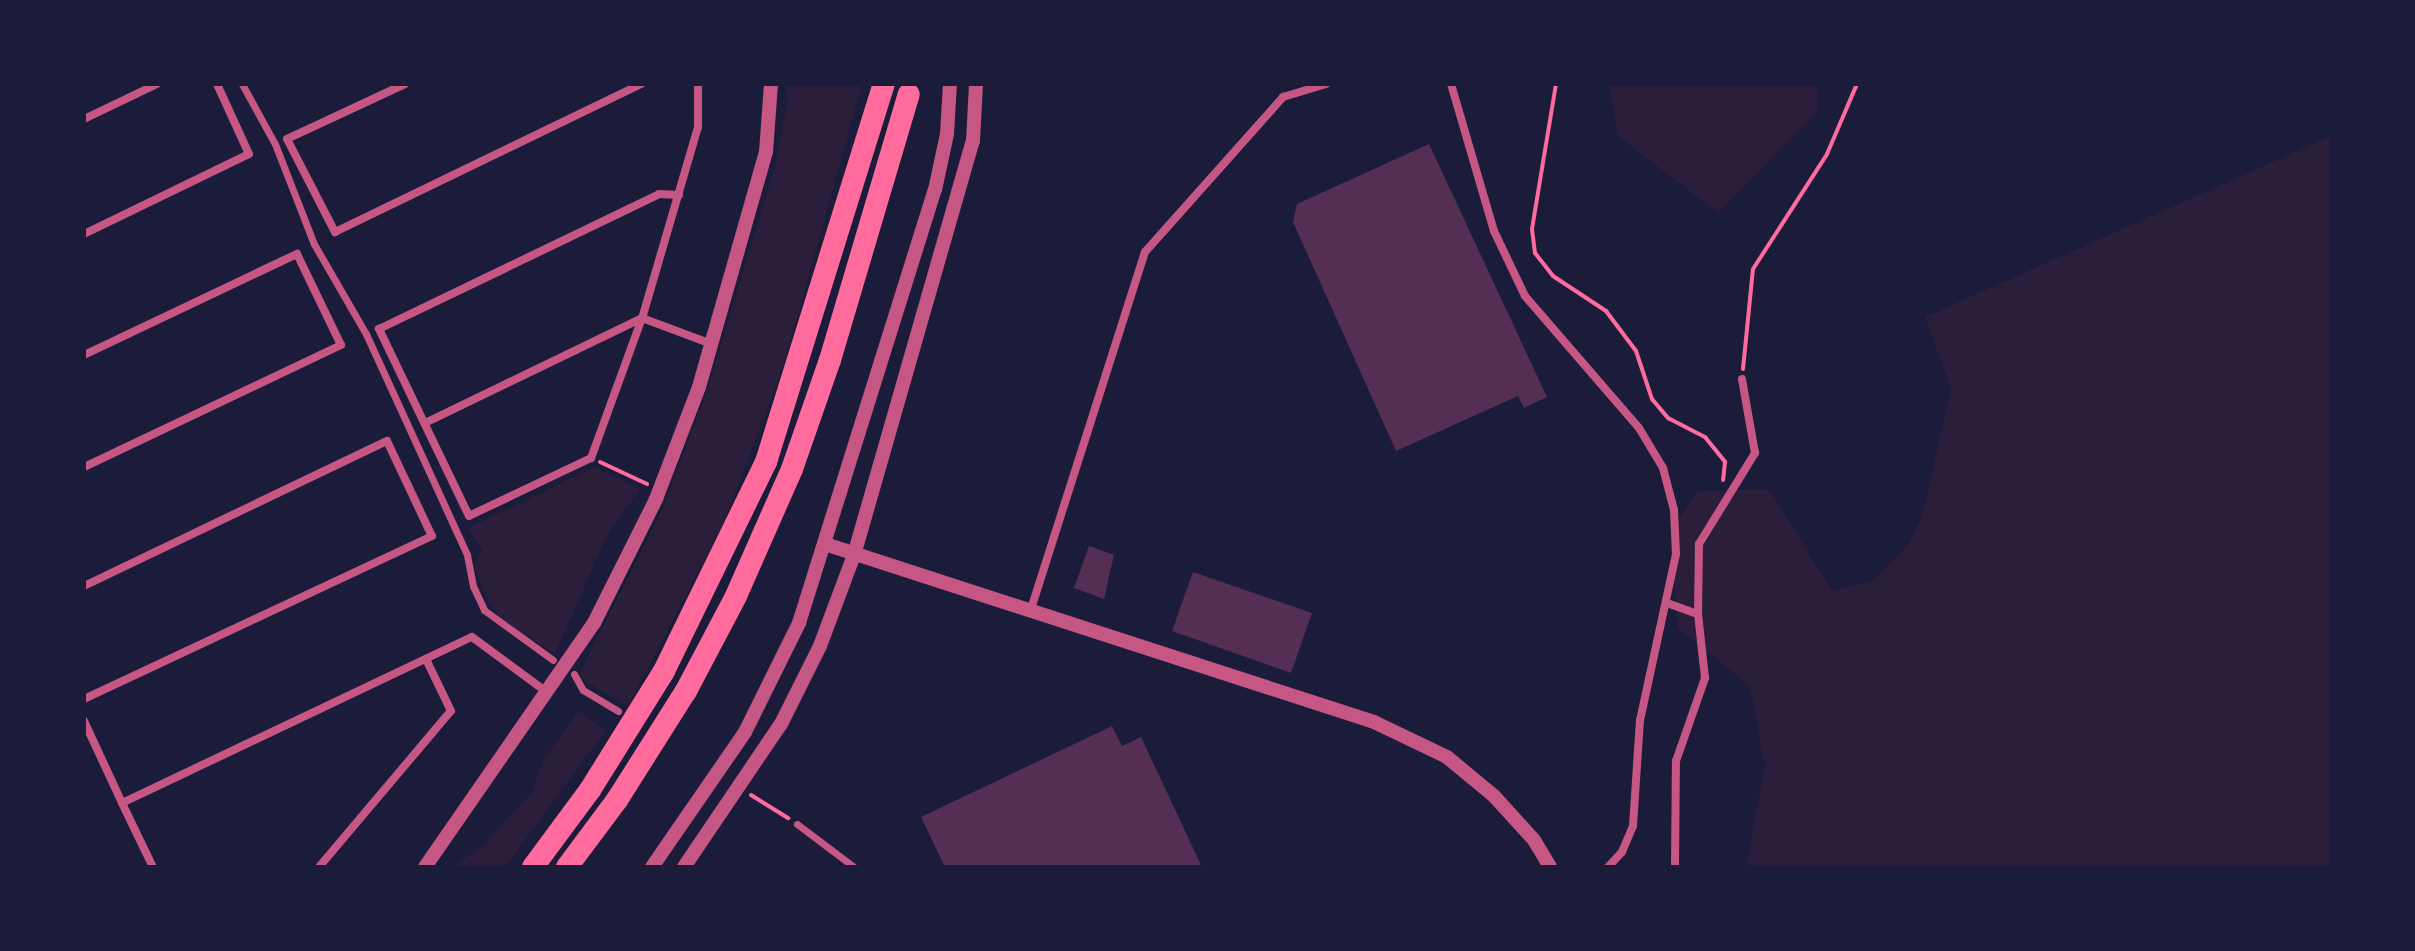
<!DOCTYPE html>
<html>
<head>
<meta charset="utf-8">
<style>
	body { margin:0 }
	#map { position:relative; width:2415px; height:951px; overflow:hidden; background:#1b1b3a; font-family:"Crimson Pro",serif }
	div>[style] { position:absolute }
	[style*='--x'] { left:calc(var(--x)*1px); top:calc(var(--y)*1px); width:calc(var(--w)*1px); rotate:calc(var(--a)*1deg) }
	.green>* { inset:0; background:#2a1e3b }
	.building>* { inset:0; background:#542f53 }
	.path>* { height:4px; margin:-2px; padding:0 2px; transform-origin:2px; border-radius:2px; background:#ff6b9d }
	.pedestrian>* { height:7px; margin:-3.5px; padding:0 3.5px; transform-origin:3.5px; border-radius:3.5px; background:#c65784 }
	.minor>* { height:8px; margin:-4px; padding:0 4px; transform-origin:4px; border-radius:4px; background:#c65784 }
	.tertiary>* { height:14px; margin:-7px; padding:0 7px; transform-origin:7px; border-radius:7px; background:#c65784 }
	.motorway>* { height:22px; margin:-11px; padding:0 11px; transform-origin:11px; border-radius:11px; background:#ff6b9d }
	span { translate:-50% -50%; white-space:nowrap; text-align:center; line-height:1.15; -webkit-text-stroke:7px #1b1b3a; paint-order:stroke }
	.frame { position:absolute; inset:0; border:86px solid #1b1b3a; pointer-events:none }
</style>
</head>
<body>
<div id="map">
	<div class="green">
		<i style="clip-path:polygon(786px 84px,862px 84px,784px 364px,723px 525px,628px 706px,583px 680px,580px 672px,663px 508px,709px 385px,775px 166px,788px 99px)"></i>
		<i style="clip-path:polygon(1609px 84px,1817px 84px,1819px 109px,1718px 213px,1618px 136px)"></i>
		<i style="clip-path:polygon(2331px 136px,2331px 867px,1746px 867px,1765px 766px,1750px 686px,1678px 628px,1670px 533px,1698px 491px,1769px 489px,1832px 591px,1873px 581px,1909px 544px,1923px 514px,1951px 389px,1925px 317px)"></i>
		<i style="clip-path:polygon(595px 467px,640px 489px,606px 537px,555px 654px,505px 623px,488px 602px,474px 566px,482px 550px,468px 528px)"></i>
		<i style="clip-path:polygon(578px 711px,606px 730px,505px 867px,451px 867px,482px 847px,531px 793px,543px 761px)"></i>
	</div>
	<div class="building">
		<i style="clip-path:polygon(1429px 144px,1547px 397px,1524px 408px,1518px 396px,1396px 451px,1293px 222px,1297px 204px)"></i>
		<i style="clip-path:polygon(1089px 546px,1114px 555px,1104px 599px,1074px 588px)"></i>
		<i style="clip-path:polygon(1193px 572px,1312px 613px,1291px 673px,1172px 631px)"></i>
		<i style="clip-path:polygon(1112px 726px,1122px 746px,1141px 737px,1202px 867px,945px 867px,921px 817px)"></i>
	</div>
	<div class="path">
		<i style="--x:1556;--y:84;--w:147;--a:99.4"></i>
		<i style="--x:1532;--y:229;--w:24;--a:83"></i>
		<i style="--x:1535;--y:253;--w:29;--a:52"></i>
		<i style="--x:1553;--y:276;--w:64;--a:33.4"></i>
		<i style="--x:1606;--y:311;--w:50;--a:53.1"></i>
		<i style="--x:1636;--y:351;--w:51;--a:71.6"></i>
		<i style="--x:1652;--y:399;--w:25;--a:50"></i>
		<i style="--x:1668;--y:418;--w:42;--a:27.2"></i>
		<i style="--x:1705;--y:437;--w:32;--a:51"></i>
		<i style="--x:1725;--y:462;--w:18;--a:96"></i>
		<i style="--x:1743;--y:369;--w:100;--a:-84.3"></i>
		<i style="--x:1753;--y:269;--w:137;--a:-57.2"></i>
		<i style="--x:1827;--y:154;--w:76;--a:-66.8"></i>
		<i style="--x:600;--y:462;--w:52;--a:25.1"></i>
		<i style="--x:751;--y:795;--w:44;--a:31.9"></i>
	</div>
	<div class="pedestrian">
		<i style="--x:242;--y:84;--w:68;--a:61.2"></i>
		<i style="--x:275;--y:144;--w:107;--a:68.7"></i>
		<i style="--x:314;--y:244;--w:104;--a:60"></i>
		<i style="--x:366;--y:334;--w:243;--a:65.4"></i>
		<i style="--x:467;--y:555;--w:32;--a:79"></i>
		<i style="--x:473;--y:586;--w:26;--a:65"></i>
		<i style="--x:484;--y:610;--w:85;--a:35.9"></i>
		<i style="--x:574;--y:674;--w:18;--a:61"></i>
		<i style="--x:583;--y:690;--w:41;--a:31"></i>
		<i style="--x:797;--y:824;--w:71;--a:37"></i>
	</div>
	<div class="minor">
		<i style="--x:405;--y:84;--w:130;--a:155"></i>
		<i style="--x:287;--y:139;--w:105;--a:62.7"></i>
		<i style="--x:335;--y:232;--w:340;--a:-25.8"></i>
		<i style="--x:698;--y:84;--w:43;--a:90"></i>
		<i style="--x:698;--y:127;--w:199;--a:106.3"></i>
		<i style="--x:642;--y:318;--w:75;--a:20.4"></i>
		<i style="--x:1451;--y:84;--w:153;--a:73.7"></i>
		<i style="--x:1494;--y:231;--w:72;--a:64.5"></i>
		<i style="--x:1525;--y:296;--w:174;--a:49.2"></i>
		<i style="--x:1639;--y:428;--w:47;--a:59"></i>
		<i style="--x:1663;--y:468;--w:43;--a:75.3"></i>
		<i style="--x:1674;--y:510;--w:44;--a:87.4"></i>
		<i style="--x:1676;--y:554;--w:170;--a:102.2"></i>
		<i style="--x:1640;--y:720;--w:106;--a:93.8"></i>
		<i style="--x:1633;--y:826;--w:28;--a:113"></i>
		<i style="--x:1622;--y:852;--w:21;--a:133"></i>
		<i style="--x:84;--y:119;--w:81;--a:-25.6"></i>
		<i style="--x:84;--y:234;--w:183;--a:-25.9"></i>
		<i style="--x:249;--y:154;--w:77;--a:-114.6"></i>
		<i style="--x:642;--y:318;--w:149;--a:110"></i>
		<i style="--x:591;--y:458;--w:135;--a:154.6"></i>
		<i style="--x:469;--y:516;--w:208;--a:-115.7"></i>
		<i style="--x:379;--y:329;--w:311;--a:-25.7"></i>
		<i style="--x:659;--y:194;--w:20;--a:3"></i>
		<i style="--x:84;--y:355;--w:236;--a:-25.4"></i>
		<i style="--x:297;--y:254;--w:101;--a:64.2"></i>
		<i style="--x:341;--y:345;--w:284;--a:154.6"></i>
		<i style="--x:425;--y:423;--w:241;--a:-25.8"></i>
		<i style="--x:84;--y:586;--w:336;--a:-25.6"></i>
		<i style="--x:387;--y:441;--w:105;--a:64.7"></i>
		<i style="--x:432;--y:536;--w:384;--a:154.9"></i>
		<i style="--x:1667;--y:603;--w:33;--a:20"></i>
		<i style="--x:1031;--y:609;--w:375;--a:-72.3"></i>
		<i style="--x:1145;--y:252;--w:208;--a:-48.3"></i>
		<i style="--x:1283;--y:97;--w:45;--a:-16.8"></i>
		<i style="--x:84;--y:721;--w:90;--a:65.1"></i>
		<i style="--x:122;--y:803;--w:387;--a:-25.4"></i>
		<i style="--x:472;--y:637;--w:94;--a:36.4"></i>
		<i style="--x:122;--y:803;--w:71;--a:64.2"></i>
		<i style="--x:319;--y:867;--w:204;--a:-49.8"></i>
		<i style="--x:451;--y:711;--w:58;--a:-115.7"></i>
		<i style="--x:1675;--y:867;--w:106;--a:-89.5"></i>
		<i style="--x:1676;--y:761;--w:88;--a:-70.7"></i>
		<i style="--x:1705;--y:678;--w:64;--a:-96.2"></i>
		<i style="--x:1698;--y:614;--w:70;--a:-89.2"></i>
		<i style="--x:1699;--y:544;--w:107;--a:-58.4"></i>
		<i style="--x:1755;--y:453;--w:75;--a:-100"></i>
	</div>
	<div class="tertiary">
		<i style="--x:825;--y:544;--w:577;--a:17.96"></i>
		<i style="--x:1374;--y:722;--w:81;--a:25.6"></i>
		<i style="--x:1447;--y:757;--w:61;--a:39.7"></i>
		<i style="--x:1494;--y:796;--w:59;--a:47.7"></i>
		<i style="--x:1534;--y:840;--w:31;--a:59"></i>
		<i style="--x:425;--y:867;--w:297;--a:-55.3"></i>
		<i style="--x:594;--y:623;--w:139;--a:-63.4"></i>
		<i style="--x:656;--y:499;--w:120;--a:-69"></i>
		<i style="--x:699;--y:387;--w:244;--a:-74.1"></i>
		<i style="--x:766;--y:152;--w:68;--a:-85.8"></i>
		<i style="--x:652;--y:867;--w:164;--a:-55.4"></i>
		<i style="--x:745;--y:732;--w:122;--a:-63.6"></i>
		<i style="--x:799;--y:623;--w:454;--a:-72.6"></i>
		<i style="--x:935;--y:190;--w:57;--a:-77.9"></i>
		<i style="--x:947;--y:134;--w:50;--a:-86.6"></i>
		<i style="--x:684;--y:867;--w:173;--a:-55.9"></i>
		<i style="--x:781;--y:724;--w:87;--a:-63.4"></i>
		<i style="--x:820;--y:646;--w:97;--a:-69.5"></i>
		<i style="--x:854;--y:555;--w:431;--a:-74"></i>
		<i style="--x:973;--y:141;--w:57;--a:-87"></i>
	</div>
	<div class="motorway">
		<i style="--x:533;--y:867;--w:96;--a:-53.5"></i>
		<i style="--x:590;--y:790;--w:140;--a:-58.1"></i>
		<i style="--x:664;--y:671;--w:233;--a:-64"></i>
		<i style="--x:766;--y:462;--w:396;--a:-72.7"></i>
		<i style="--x:567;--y:867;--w:84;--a:-53.3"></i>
		<i style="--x:617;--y:800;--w:129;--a:-57.7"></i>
		<i style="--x:686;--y:691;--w:107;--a:-62.2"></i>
		<i style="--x:736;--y:596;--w:139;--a:-66.2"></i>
		<i style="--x:792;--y:469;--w:115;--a:-70.8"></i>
		<i style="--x:830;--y:360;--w:277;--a:-73.5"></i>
	</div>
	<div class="frame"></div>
</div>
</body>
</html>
